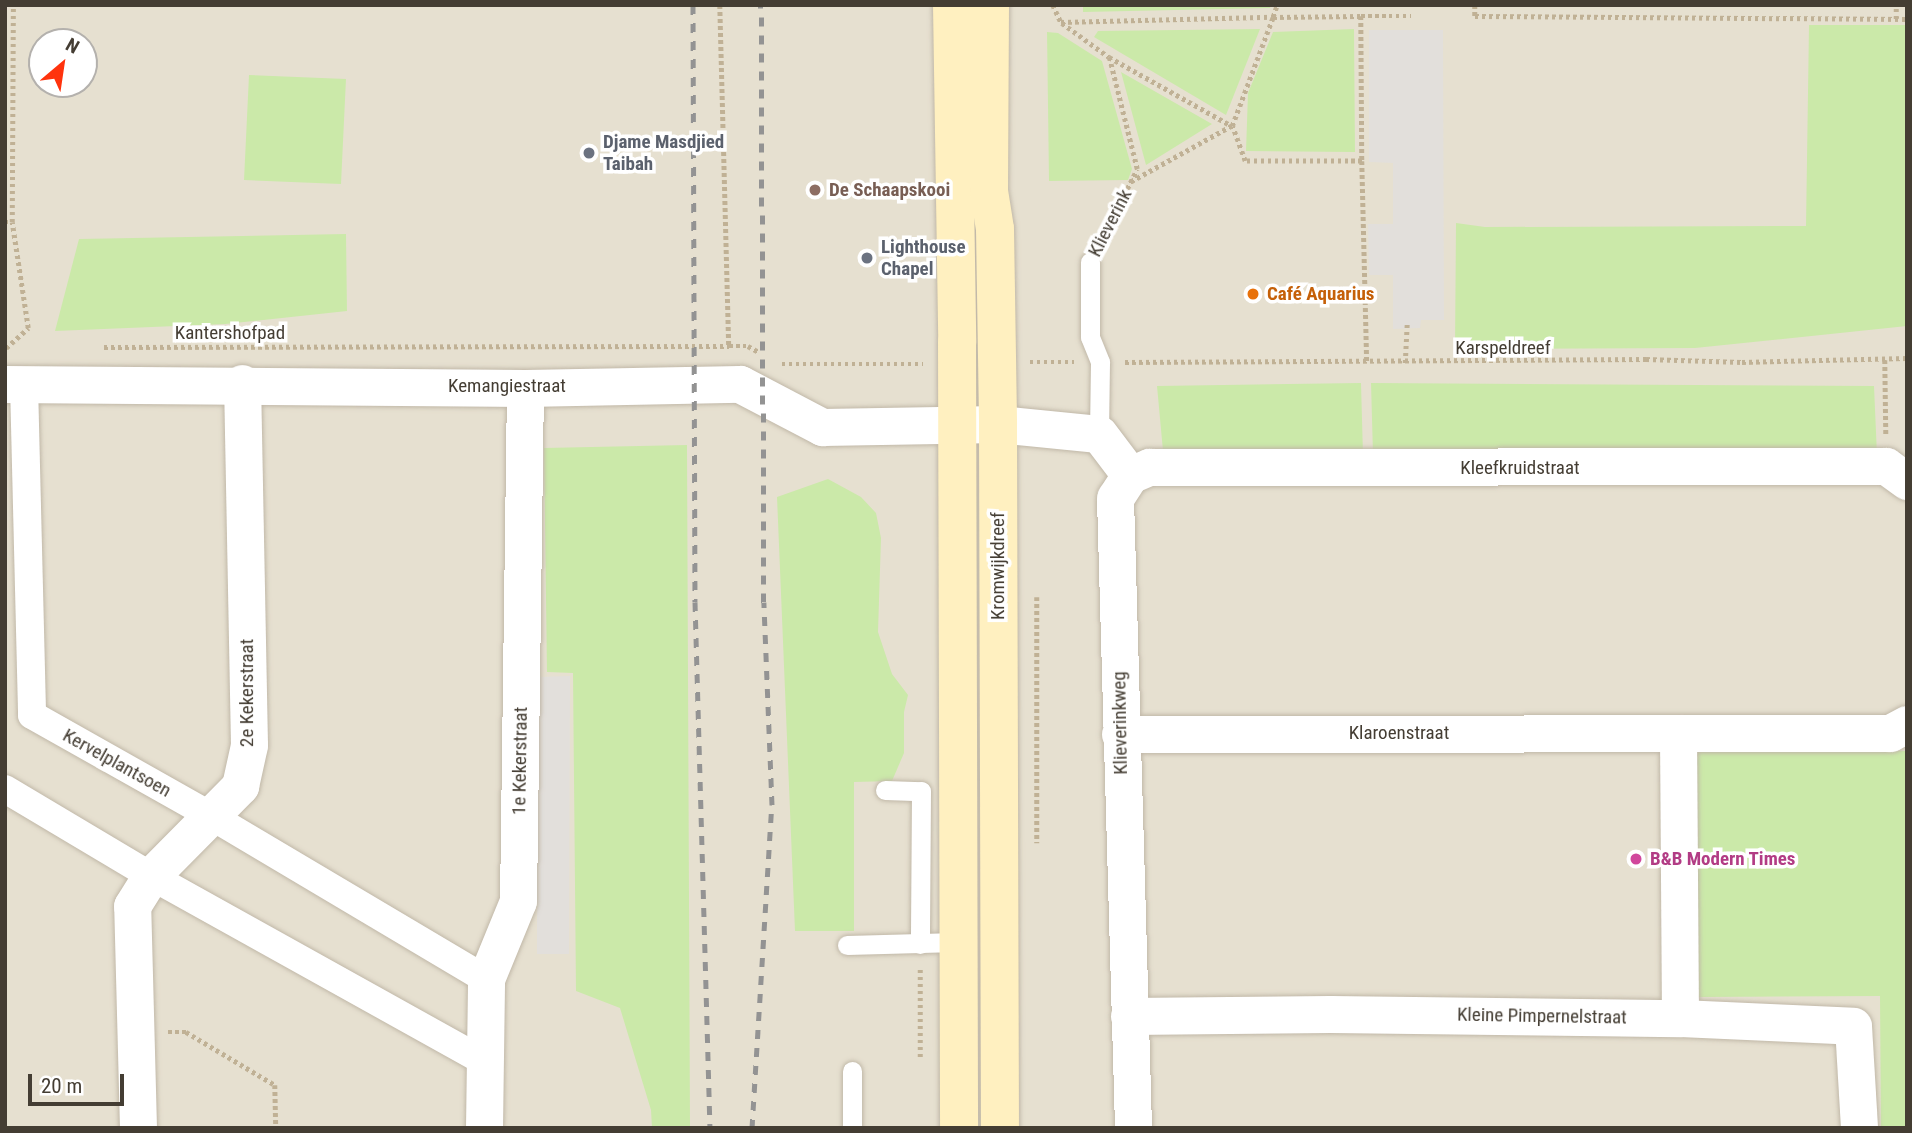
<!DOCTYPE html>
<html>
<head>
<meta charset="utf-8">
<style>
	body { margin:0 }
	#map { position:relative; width:1912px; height:1133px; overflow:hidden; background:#f2eee2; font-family:"Roboto Condensed",sans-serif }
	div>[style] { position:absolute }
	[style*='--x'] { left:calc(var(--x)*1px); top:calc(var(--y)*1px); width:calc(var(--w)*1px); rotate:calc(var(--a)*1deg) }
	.residential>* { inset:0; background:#e6e0d0 }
	.green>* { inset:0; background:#cbe9a9 }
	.parking>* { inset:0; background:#e2dfdb }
	.path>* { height:4.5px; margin-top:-2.25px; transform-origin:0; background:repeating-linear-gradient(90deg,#c0b195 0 3.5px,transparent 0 7px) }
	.roads { filter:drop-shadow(0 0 2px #c1b8a8) drop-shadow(0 0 2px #c1b8a8) }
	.service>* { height:19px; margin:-9.5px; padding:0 9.5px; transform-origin:9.5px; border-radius:9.5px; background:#fff }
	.pedestrian>* { height:28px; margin:-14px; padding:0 14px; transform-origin:14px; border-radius:14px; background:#fff }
	.minor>* { height:37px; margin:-18.5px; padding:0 18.5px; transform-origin:18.5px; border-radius:18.5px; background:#fff }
	.secondary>* { height:38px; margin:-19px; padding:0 19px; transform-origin:19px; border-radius:19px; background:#fff0c0 }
	.rail>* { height:5px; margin-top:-2.5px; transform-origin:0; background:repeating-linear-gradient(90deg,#939393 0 9px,transparent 0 18px) }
	.dots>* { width:19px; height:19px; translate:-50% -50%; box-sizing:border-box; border:4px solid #fff; border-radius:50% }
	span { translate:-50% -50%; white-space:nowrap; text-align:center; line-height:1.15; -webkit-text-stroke:7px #fff; paint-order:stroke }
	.worship-label { font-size:19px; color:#5b616d; font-weight:700 }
	.left { translate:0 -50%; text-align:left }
	.education-label { font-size:19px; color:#785e54; font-weight:700 }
	.street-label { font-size:19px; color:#443d33 }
	.food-label { font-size:19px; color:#c56008; font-weight:700 }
	.hotel-label { font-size:19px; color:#b23c85; font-weight:700 }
	.frame { position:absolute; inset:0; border:7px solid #443d33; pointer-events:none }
	.north { position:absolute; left:28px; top:28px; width:70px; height:70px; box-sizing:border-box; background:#fff; border:2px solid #b4b1ad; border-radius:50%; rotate:29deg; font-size:19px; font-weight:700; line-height:28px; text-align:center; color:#443d33 }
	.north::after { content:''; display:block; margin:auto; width:24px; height:32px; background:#ff330d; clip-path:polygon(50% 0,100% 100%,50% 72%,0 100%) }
	.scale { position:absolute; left:28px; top:1074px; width:96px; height:32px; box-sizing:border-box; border:4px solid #443d33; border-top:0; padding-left:9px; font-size:21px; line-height:24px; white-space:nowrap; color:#443d33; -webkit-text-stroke:5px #fff; paint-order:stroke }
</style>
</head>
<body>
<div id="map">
	<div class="residential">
		<i style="clip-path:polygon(evenodd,5px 5px,1907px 5px,1907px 1128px,5px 1128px,5px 5px,42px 42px,84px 42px,84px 84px,42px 84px,42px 42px)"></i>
	</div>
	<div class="green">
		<i style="clip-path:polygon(1083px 5px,1271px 5px,1270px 8px,1083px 12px)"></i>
		<i style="clip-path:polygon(1809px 25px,1907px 25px,1907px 326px,1695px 348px,1455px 349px,1456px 223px,1485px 227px,1806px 226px)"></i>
		<i style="clip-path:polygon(1260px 29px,1226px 115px,1094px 37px,1098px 31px)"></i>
		<i style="clip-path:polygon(1354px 29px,1355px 152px,1246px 151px,1248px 93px,1273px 32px)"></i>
		<i style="clip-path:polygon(1047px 32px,1058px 33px,1102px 61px,1132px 169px,1128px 180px,1049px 181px)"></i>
		<i style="clip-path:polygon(1121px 72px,1212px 124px,1146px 165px)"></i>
		<i style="clip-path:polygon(249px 75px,346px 79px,341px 184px,244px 180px)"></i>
		<i style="clip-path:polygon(346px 234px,347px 311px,225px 324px,55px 331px,79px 239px)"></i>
		<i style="clip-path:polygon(1361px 383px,1363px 455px,1163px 451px,1157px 386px)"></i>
		<i style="clip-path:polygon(1371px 383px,1874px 386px,1877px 455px,1373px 455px)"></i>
		<i style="clip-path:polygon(687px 445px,690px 1128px,652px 1128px,651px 1110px,620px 1008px,576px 991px,573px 673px,547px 672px,544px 448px)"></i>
		<i style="clip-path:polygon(828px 479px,861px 497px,876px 513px,881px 538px,878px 632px,892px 674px,908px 695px,904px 712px,904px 753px,892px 781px,854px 782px,854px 931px,795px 931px,777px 497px)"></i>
		<i style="clip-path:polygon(1907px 751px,1907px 1128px,1881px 1128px,1880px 996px,1698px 997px,1696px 752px)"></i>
	</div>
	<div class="parking">
		<i style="clip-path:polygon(1369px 30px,1443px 30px,1444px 320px,1421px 320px,1420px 328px,1393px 329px,1393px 275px,1369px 275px,1368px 224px,1393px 224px,1393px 163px,1369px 162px)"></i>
		<i style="clip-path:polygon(570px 676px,569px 954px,537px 954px,537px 677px)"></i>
	</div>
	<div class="path">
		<i style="--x:720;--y:5;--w:341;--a:88.5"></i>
		<i style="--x:1053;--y:5;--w:19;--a:65"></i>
		<i style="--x:1061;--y:22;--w:212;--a:-1.4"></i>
		<i style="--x:1273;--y:17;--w:88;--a:-0.7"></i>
		<i style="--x:1361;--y:16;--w:145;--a:89.6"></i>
		<i style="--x:1362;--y:161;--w:117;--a:180"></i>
		<i style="--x:1245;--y:161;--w:37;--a:-110"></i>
		<i style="--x:1232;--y:126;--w:116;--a:-69.4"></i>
		<i style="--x:1273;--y:17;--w:13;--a:-72"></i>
		<i style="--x:1475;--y:5;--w:11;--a:90"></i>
		<i style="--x:1475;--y:16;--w:432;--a:0.4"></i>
		<i style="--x:1361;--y:16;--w:50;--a:0"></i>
		<i style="--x:1896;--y:19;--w:14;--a:-90"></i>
		<i style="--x:1062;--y:23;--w:58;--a:35.9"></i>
		<i style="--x:1109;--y:57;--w:141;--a:29.3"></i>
		<i style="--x:1232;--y:126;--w:115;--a:151"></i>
		<i style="--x:1362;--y:161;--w:201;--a:88.6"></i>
		<i style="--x:5;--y:222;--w:7;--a:0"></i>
		<i style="--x:1102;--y:239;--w:78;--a:-63.4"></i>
		<i style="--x:1137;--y:169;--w:115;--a:-104"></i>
		<i style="--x:104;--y:347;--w:625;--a:-0.09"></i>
		<i style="--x:729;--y:346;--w:19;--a:0"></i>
		<i style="--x:748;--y:346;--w:13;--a:29"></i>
		<i style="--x:6;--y:348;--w:30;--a:-42"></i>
		<i style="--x:28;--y:328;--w:107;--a:-98.6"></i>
		<i style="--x:12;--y:222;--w:217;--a:-89.7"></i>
		<i style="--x:1885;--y:360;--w:74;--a:89.2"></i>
		<i style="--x:1030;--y:362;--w:44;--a:0"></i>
		<i style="--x:1125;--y:362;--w:521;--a:-0.33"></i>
		<i style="--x:1646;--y:359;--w:96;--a:1.8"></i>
		<i style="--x:1742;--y:362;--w:165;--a:-1.4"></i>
		<i style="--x:1405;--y:363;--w:40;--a:-87.1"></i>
		<i style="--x:782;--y:364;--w:141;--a:0"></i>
		<i style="--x:1037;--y:597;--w:246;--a:90"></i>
		<i style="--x:168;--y:1032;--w:18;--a:0"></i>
		<i style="--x:186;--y:1032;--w:104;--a:30.8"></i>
		<i style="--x:275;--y:1085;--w:43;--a:88.7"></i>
		<i style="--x:920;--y:1057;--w:91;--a:-90"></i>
	</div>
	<div class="roads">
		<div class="service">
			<i style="--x:1090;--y:262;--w:75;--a:90"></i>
			<i style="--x:1090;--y:337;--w:27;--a:68"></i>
			<i style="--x:1100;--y:362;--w:72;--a:90.8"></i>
			<i style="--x:885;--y:790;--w:36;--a:2"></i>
			<i style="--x:921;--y:791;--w:153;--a:90.4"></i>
			<i style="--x:847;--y:945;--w:110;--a:-1.6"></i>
			<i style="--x:852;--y:1071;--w:57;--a:90"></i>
		</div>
		<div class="pedestrian">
			<i style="--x:24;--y:384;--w:331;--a:88.6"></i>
			<i style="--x:32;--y:715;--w:206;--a:29.4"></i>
			<i style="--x:211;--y:816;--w:320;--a:30.7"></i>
			<i style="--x:5;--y:789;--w:170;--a:30.8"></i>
			<i style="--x:151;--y:876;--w:380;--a:29.1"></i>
		</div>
		<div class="minor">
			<i style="--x:5;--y:384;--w:520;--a:0.44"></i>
			<i style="--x:525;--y:388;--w:215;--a:-1.1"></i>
			<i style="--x:740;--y:384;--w:93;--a:27.7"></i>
			<i style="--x:822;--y:427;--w:176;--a:-1"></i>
			<i style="--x:998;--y:424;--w:101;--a:5.7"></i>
			<i style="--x:1099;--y:434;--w:51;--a:52.9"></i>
			<i style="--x:1130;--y:475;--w:27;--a:123"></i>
			<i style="--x:1115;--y:498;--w:630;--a:88.36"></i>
			<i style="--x:1130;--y:475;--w:21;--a:-23"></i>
			<i style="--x:1149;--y:467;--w:737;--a:-0.08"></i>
			<i style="--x:1886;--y:466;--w:26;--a:36"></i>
			<i style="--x:1678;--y:733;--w:285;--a:89.6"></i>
			<i style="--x:1120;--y:734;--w:770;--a:-0.07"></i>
			<i style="--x:1890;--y:733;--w:19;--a:-28"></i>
			<i style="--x:1129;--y:1016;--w:201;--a:-0.6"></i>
			<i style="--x:1330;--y:1014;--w:350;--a:0.7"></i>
			<i style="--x:1680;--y:1018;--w:173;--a:2.6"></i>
			<i style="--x:1853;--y:1026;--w:102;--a:86.6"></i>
			<i style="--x:138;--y:1128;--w:222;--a:-91.5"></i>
			<i style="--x:132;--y:906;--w:36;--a:-58"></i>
			<i style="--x:151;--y:876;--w:127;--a:-45.3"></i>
			<i style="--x:240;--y:786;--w:42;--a:-77.6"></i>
			<i style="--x:249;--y:745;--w:362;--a:-91.1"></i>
			<i style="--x:484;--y:1128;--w:149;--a:-89.2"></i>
			<i style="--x:486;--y:979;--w:84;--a:-67.7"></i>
			<i style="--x:518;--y:901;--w:513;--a:-89.22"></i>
		</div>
		<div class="secondary">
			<i style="--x:952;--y:5;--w:337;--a:89.1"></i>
			<i style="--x:957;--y:342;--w:786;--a:89.85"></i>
			<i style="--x:990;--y:5;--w:186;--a:90.3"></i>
			<i style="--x:989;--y:191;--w:38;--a:81"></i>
			<i style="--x:995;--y:229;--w:195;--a:89.1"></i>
			<i style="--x:998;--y:424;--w:704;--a:89.84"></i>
		</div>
	</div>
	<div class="rail">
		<i style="--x:693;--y:5;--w:597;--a:89.81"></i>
		<i style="--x:695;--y:602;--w:526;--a:88.37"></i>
		<i style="--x:752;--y:1128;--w:324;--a:-86.5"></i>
		<i style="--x:772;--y:805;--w:203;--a:-92.3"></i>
		<i style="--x:764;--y:602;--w:597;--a:-90.29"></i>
	</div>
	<div class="dots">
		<i style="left:589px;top:153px;background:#6b7280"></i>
		<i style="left:815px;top:190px;background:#8d6e63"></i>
		<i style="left:867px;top:258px;background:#6b7280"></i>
		<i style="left:1253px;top:294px;background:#e8710a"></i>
		<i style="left:1636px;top:859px;background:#d1479c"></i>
	</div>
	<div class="worship-label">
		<span class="left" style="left:603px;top:153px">Djame Masdjied<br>Taibah</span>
		<span class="left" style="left:881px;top:258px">Lighthouse<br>Chapel</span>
	</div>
	<div class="education-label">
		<span class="left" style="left:829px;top:190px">De Schaapskooi</span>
	</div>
	<div class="street-label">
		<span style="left:1110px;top:223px;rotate:-63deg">Klieverink</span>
		<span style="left:230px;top:333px">Kantershofpad</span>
		<span style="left:1503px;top:348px">Karspeldreef</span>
		<span style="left:507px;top:386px">Kemangiestraat</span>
		<span style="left:1520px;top:468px">Kleefkruidstraat</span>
		<span style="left:998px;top:566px;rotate:-90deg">Kromwijkdreef</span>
		<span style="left:247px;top:693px;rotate:-90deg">2e Kekerstraat</span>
		<span style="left:1120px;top:723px;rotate:-91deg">Klieverinkweg</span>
		<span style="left:1399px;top:733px">Klaroenstraat</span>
		<span style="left:520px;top:761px;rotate:-89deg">1e Kekerstraat</span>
		<span style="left:117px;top:763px;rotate:29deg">Kervelplantsoen</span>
		<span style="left:1542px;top:1016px;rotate:1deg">Kleine Pimpernelstraat</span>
	</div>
	<div class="food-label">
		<span class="left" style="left:1267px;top:294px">Café Aquarius</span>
	</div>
	<div class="hotel-label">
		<span class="left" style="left:1650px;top:859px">B&amp;B Modern Times</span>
	</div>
	<div class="frame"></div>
	<div class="north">N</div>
	<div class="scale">20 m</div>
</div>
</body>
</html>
